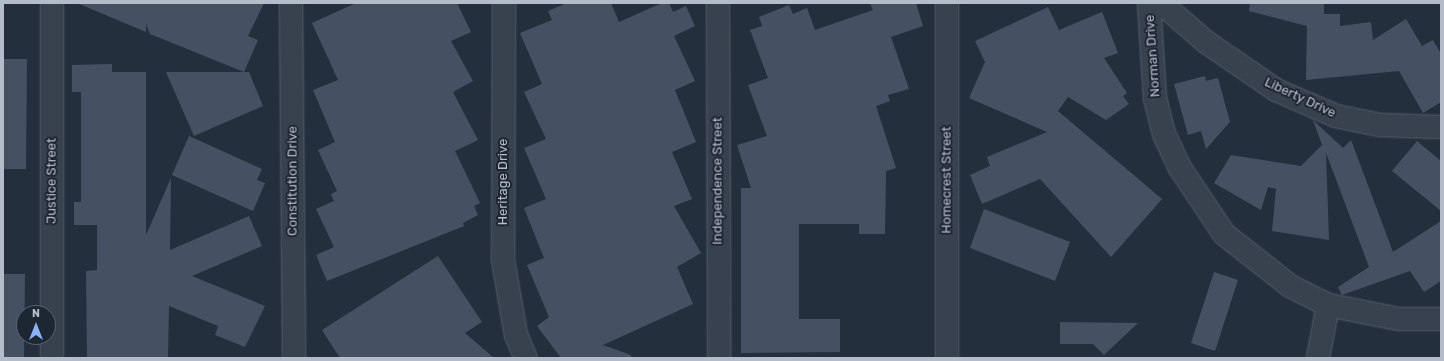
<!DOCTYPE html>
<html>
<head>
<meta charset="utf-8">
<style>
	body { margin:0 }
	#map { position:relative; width:1444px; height:361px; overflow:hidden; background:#242f3e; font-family:Rubik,sans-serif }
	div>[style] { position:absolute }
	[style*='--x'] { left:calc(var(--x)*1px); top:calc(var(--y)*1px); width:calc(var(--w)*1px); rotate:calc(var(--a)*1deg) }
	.building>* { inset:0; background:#455162 }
	.roads { filter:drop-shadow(0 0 1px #565f6c) drop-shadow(0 0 1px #565f6c) }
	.minor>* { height:22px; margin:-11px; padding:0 11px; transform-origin:11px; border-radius:11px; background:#38414e }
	span { translate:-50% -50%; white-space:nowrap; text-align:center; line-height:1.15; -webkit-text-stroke:4px #1d2633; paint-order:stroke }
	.street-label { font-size:13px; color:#b4bcc9 }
	.frame { position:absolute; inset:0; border:4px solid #b4bcc9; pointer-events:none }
	.north { position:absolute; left:16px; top:305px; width:40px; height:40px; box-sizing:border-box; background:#1d2633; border:1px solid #59626f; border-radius:50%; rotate:0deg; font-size:11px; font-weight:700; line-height:16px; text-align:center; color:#b4bcc9 }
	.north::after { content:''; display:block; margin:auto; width:14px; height:18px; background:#8ab4f8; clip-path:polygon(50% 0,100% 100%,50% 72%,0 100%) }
</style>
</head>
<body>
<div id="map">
	<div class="building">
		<i style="clip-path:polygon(77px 3px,264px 3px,248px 36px,258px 40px,244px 72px,150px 34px,146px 24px,146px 32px)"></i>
		<i style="clip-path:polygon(356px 3px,457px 3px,471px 32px,451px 41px,473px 81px,453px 92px,478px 140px,455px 151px,480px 203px,474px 206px,478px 215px,463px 223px,464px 226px,327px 281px,316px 255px,334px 247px,316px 209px,334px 201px,331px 194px,337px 191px,318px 150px,335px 142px,313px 90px,338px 80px,312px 23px)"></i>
		<i style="clip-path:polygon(567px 3px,611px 3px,619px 22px,662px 3px,669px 3px,673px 12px,686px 6px,695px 26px,674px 36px,695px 81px,675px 90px,696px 142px,672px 152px,692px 199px,674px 206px,701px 253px,677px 267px,693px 304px,603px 345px,631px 355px,631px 358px,561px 358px,537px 326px,549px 317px,527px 265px,544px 258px,524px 208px,546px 199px,524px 148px,546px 139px,524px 92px,542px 84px,520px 33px,552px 20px,548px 11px)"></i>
		<i style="clip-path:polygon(870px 3px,916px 3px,923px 26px,891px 37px,909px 89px,888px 95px,890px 101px,876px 106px,896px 168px,886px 171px,885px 234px,859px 234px,859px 224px,799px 224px,799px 319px,840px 319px,840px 352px,741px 353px,741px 188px,751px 188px,737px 145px,767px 136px,748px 85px,768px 78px,750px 30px,762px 26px,759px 17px,789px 5px,793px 14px,807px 8px,815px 30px,873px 10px)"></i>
		<i style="clip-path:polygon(1250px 3px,1324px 3px,1324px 14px,1340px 14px,1340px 26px,1371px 22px,1373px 40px,1406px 19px,1422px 46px,1433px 40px,1441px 54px,1441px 102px,1423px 113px,1399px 71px,1306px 80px,1307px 26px,1249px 11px)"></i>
		<i style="clip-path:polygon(1048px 7px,1059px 30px,1102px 12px,1118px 53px,1104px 58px,1127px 93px,1123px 96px,1129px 104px,1106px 120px,1068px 97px,1058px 111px,1162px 199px,1111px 257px,1040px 179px,982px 204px,970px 175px,990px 166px,987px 157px,1047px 132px,969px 98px,985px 62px,975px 41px)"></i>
		<i style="clip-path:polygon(3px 59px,27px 59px,26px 169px,3px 169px)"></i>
		<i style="clip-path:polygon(112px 64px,112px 72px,146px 72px,146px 235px,171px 178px,170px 250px,249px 216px,262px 246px,192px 276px,265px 306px,245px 347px,215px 335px,218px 326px,169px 306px,168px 358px,87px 358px,86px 271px,97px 270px,97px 225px,74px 225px,74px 202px,81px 202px,81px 92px,72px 92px,72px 65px)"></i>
		<i style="clip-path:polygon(166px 72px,249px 72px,263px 106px,194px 136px)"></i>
		<i style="clip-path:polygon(1205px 76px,1206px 81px,1218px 78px,1230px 122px,1206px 149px,1201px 131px,1188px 135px,1174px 84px)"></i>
		<i style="clip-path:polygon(1313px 120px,1343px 148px,1351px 140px,1393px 252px,1441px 221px,1441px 281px,1424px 292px,1410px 271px,1342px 295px,1338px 287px,1369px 267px,1326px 153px,1329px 240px,1272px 231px,1276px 189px,1268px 187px,1261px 210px,1214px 183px,1231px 155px,1301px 166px,1322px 145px)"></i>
		<i style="clip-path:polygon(189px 136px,262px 169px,257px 180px,265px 183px,253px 211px,172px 175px)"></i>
		<i style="clip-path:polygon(1417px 141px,1441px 161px,1441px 211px,1392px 171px)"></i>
		<i style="clip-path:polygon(984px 209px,1070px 242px,1055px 281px,970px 248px)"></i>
		<i style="clip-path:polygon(438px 256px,482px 322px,465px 333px,494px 358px,340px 358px,322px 330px)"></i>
		<i style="clip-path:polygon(1214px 272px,1238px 280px,1215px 351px,1191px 343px)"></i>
		<i style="clip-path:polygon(3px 274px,25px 274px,24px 358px,3px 358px)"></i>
		<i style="clip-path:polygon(1060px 322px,1138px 323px,1104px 355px,1093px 344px,1060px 344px)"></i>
	</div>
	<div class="roads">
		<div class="minor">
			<i style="--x:291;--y:3;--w:355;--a:89.5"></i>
			<i style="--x:504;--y:3;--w:257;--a:90.2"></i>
			<i style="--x:503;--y:260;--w:76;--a:80.2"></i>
			<i style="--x:516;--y:335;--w:25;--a:67"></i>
			<i style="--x:718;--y:3;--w:355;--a:89.8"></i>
			<i style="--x:947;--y:3;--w:355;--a:90"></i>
			<i style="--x:1149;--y:3;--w:95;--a:86.4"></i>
			<i style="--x:1155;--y:98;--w:37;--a:76"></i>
			<i style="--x:1164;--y:134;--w:38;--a:65"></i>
			<i style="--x:1180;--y:168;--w:79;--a:56.3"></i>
			<i style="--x:1224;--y:234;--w:84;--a:38.2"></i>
			<i style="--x:1290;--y:286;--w:42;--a:26.6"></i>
			<i style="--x:1328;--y:305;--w:72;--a:11.2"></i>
			<i style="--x:1399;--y:319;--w:42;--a:0"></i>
			<i style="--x:1161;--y:3;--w:60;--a:40.9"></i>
			<i style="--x:1206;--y:42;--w:85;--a:34.4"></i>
			<i style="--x:1276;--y:90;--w:65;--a:23.4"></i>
			<i style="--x:1336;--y:116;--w:45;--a:11.6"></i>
			<i style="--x:1380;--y:125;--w:61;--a:1.9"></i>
			<i style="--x:52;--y:358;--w:355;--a:-90"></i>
			<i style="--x:1318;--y:358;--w:54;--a:-79.3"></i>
		</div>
	</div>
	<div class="street-label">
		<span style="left:1153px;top:56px;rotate:-94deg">Norman Drive</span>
		<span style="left:1300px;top:98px;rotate:25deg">Liberty Drive</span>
		<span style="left:947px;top:180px;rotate:-90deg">Homecrest Street</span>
		<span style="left:52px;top:181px;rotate:-90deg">Justice Street</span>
		<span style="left:293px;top:181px;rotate:-90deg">Constitution Drive</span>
		<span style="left:718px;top:181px;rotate:-90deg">Independence Street</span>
		<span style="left:503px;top:182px;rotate:-90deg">Heritage Drive</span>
	</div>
	<div class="frame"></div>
	<div class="north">N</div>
</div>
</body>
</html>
